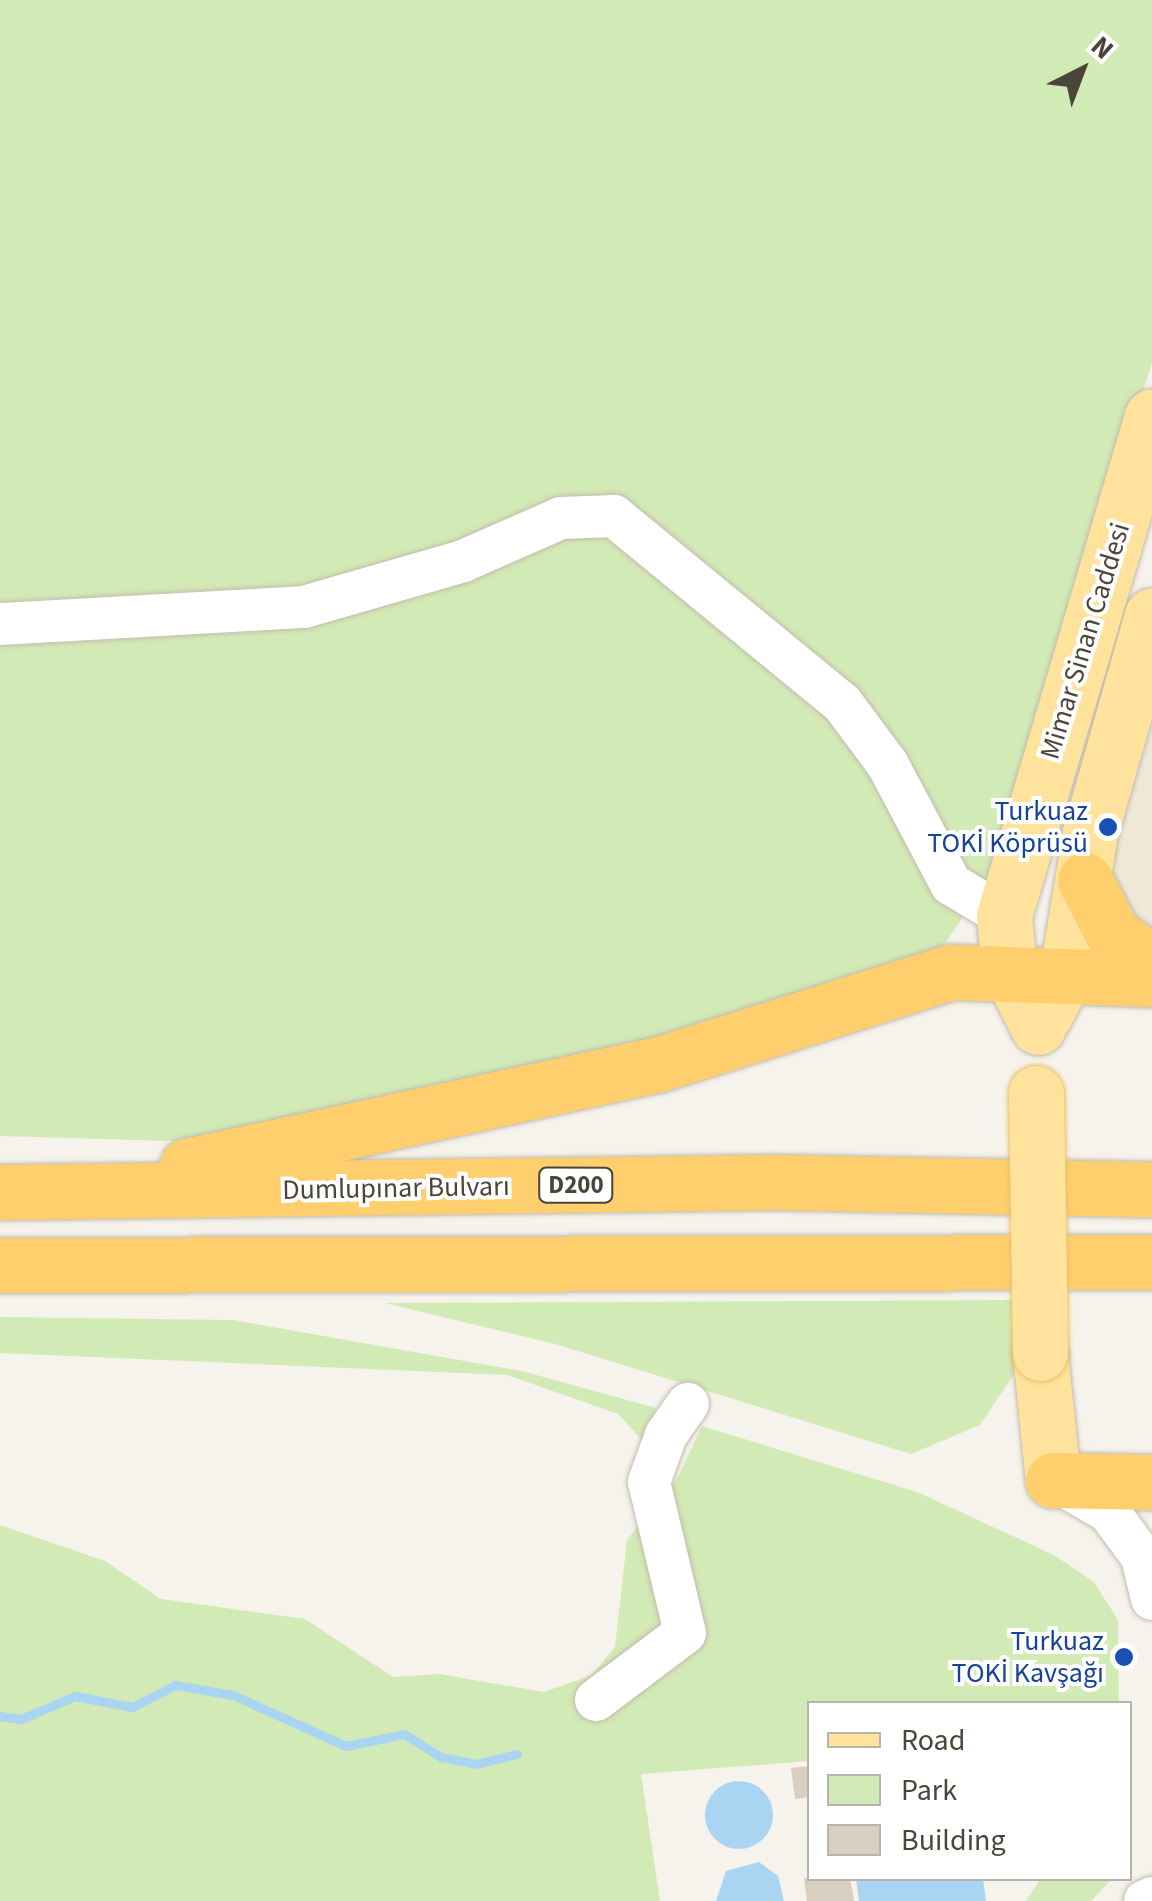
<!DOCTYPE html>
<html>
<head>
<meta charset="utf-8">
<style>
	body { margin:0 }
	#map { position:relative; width:1152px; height:1901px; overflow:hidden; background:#f6f3ec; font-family:"Source Sans 3",sans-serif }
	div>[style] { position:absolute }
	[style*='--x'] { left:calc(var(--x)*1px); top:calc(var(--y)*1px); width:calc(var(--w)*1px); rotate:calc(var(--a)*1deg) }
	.education>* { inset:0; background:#efe8d6 }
	.green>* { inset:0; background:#d2eab5 }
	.water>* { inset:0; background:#a9d4f2 }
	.round { border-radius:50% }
	.stream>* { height:9px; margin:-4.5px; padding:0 4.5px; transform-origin:4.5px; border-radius:4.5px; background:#a9d4f2 }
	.building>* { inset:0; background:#d8cfc1 }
	.roads { filter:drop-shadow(0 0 2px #c2bbae) drop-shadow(0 0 2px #c2bbae) }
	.minor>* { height:42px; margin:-21px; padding:0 21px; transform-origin:21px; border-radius:21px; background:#fff }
	.major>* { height:55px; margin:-27.5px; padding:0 27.5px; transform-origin:27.5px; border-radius:27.5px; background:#ffe39c }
	.highway>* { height:55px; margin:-27.5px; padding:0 27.5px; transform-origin:27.5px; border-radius:27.5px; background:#ffcf6e }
	.bridges { filter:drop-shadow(0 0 2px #e6c16a) drop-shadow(0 0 2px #e6c16a) }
	.major-bridge>* { height:55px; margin:-27.5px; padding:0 27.5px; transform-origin:27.5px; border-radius:27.5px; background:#ffe39c }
	.dots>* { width:28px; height:28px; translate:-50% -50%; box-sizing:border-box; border:5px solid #fff; border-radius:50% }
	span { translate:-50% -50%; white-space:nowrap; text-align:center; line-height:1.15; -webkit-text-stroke:8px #fff; paint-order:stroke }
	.shield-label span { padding:2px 8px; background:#fff; border:2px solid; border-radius:8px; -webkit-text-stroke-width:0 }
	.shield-label { font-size:25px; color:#4b4439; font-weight:700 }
	.street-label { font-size:28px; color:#4b4439 }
	.transit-label { font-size:28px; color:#164399 }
	.right { translate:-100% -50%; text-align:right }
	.legend { position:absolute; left:807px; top:1701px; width:325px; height:180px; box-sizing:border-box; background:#fff; border:2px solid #b7b4b0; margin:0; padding:12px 18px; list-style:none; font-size:30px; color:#4b4439 }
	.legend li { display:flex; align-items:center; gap:20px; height:50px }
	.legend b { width:50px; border:2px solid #b7b4b0 }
	.north { position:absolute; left:1032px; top:20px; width:100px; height:100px; -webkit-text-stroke:8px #fff; paint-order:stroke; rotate:42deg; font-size:28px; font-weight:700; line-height:40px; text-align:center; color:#4b4439 }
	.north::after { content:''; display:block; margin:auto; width:35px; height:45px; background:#4b4439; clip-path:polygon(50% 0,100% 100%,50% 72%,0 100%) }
</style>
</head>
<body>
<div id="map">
	<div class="education">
		<i style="clip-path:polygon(1152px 724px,1152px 943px,1110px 889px,1113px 850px)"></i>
	</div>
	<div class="green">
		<i style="clip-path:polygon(0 0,1152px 0,1152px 362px,998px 866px,937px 955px,898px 994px,240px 1143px,0 1136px)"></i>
		<i style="clip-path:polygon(1016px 1300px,1014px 1374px,980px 1425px,911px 1454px,555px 1344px,385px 1303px)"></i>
		<i style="clip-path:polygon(0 1317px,233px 1320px,522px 1371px,656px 1408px,643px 1441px,618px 1414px,507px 1375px,0 1353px)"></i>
		<i style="clip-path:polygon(702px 1426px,917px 1492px,1054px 1555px,1094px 1582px,1118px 1620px,1119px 1703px,810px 1704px,809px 1761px,641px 1774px,660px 1901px,0 1901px,0 1525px,105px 1561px,161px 1599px,305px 1619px,393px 1677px,439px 1674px,544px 1692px,592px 1675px,615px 1647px,627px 1540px,678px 1477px)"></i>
		<i style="clip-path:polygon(1041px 1878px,1112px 1878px,1112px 1879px,1091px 1901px,1026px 1901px)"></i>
	</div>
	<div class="water">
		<i class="round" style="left:705px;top:1781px;width:68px;height:68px"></i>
		<i style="clip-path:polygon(759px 1862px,778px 1876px,784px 1901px,716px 1901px,726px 1871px)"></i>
		<i style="clip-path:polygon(856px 1879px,983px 1879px,986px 1901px,859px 1901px)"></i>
	</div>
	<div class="stream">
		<i style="--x:0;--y:1716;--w:21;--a:8"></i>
		<i style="--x:21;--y:1719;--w:59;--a:-23.1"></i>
		<i style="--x:75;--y:1696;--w:58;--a:10.9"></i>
		<i style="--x:132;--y:1707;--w:48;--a:-27.1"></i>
		<i style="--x:175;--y:1685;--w:59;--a:9.8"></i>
		<i style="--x:233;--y:1695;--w:124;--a:24.3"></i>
		<i style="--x:346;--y:1746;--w:59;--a:-11.7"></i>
		<i style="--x:404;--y:1734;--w:44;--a:31.9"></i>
		<i style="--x:441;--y:1757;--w:36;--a:11"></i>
		<i style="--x:476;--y:1764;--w:42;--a:-13.7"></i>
	</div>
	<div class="building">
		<i style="clip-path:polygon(810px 1766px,810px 1797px,795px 1799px,791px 1768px)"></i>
		<i style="clip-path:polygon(804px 1878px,850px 1878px,854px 1901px,807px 1901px)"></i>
	</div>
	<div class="roads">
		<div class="minor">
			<i style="--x:0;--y:624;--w:304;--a:-3.2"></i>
			<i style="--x:304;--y:607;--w:166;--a:-16.1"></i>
			<i style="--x:463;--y:561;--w:107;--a:-23.7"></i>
			<i style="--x:561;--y:518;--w:53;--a:-2.2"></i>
			<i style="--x:614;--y:516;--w:295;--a:39.4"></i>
			<i style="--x:842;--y:703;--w:77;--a:53.4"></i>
			<i style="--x:888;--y:765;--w:135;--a:62.1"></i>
			<i style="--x:951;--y:884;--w:62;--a:31.1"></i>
			<i style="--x:1054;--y:1480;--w:64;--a:30.2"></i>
			<i style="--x:1109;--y:1512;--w:56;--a:53.7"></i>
			<i style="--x:1142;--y:1557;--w:43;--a:76.6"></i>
			<i style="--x:596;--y:1700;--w:111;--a:-37"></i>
			<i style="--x:685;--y:1633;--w:155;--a:-103.4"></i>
			<i style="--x:649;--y:1482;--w:50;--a:-70.1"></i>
			<i style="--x:666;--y:1435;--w:38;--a:-55"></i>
			<i style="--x:1145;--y:1901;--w:8;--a:-23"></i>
		</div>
		<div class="major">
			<i style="--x:1044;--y:1016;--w:50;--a:-62.4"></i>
			<i style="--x:1067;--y:972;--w:141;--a:-80.6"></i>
			<i style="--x:1090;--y:833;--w:226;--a:-74.1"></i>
			<i style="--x:1038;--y:1027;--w:65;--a:-116.6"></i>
			<i style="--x:1009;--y:969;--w:53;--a:-95.4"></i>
			<i style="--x:1004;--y:916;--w:521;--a:-73.51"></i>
			<i style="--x:1040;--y:1353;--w:128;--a:84.2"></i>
		</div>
		<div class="highway">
			<i style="--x:1085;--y:880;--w:61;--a:62.6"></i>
			<i style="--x:1113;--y:934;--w:49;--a:36.6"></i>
			<i style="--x:187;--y:1166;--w:480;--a:-12.2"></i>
			<i style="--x:656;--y:1065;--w:309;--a:-17.5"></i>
			<i style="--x:951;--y:972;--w:201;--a:2"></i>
			<i style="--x:0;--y:1192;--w:775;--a:-0.74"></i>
			<i style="--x:775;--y:1182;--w:377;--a:1.1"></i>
			<i style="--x:0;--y:1265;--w:1152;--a:-0.15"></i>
			<i style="--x:1053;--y:1480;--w:99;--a:1.2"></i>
		</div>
	</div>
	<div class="bridges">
		<div class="major-bridge">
			<i style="--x:1036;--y:1093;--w:260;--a:89.1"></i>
		</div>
	</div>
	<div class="dots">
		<i style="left:1108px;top:827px;background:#1a4fb4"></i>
		<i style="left:1124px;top:1657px;background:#1a4fb4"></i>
	</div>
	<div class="shield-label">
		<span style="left:576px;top:1185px">D200</span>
	</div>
	<div class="street-label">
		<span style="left:1085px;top:641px;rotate:-73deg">Mimar Sinan Caddesi</span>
		<span style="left:396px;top:1188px;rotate:-1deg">Dumlupınar Bulvarı</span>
	</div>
	<div class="transit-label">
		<span class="right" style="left:1088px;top:827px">Turkuaz<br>TOKİ Köprüsü</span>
		<span class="right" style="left:1104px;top:1657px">Turkuaz<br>TOKİ Kavşağı</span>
	</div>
	<ul class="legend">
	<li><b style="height:12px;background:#ffe39c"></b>Road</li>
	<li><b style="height:28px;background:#d2eab5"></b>Park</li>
	<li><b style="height:28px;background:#d8cfc1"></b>Building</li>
	</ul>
	<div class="north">N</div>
</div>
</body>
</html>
